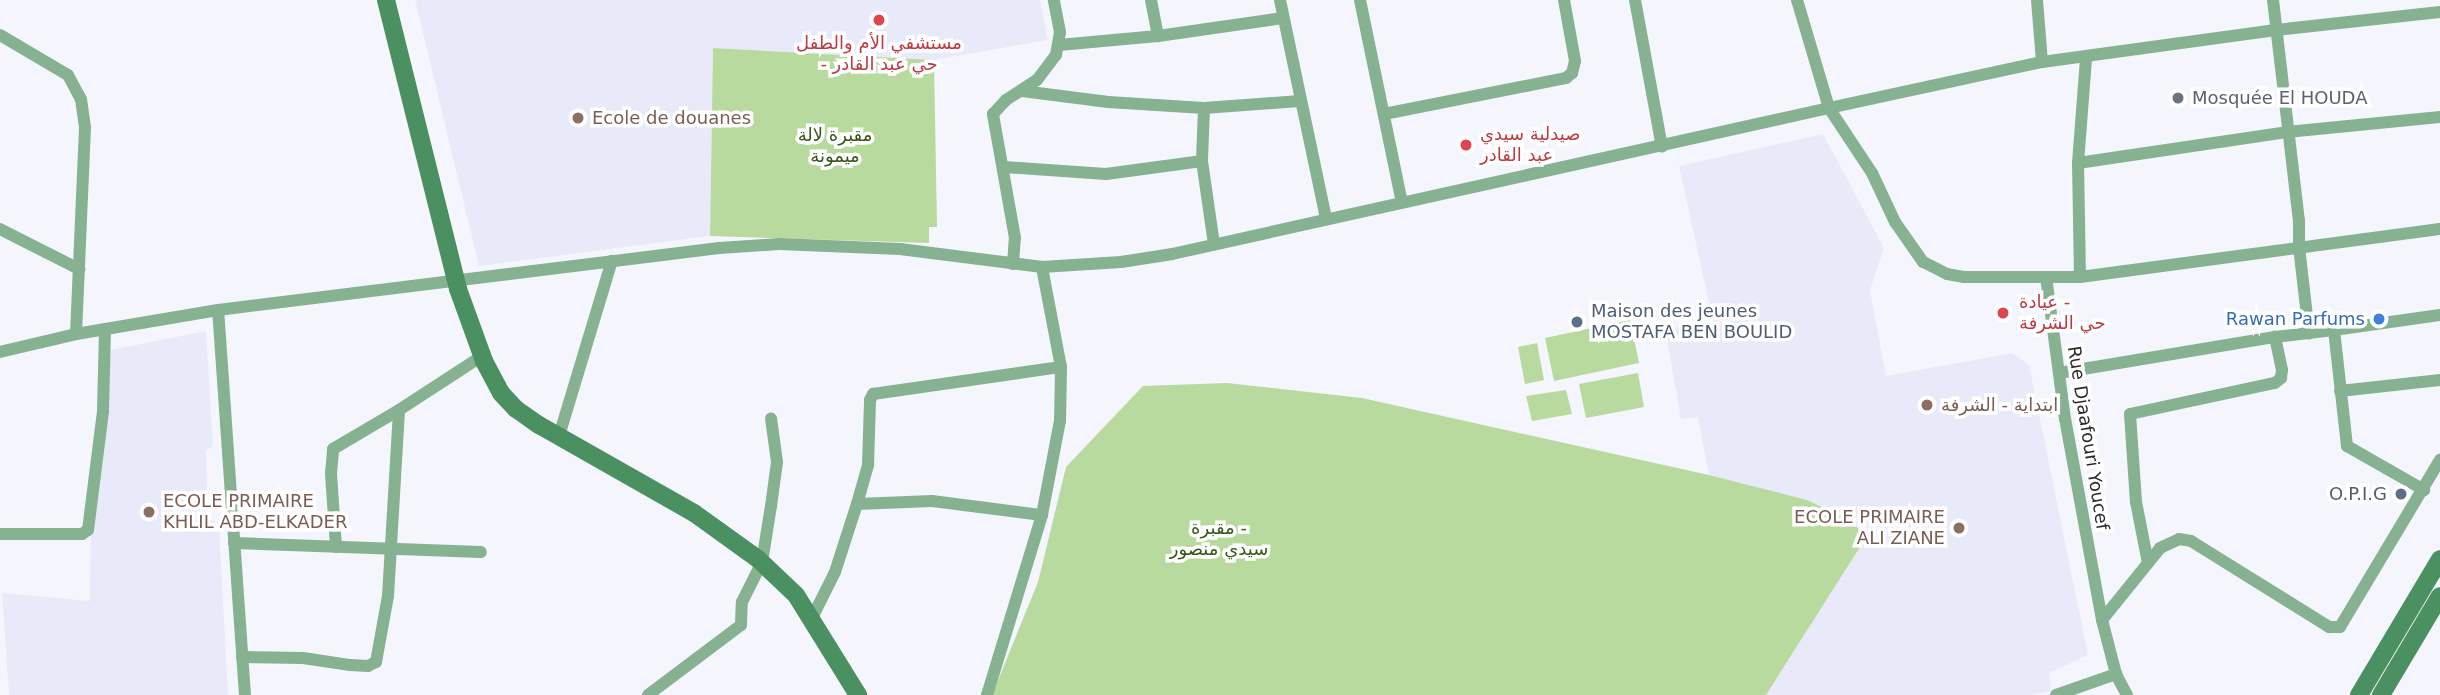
<!DOCTYPE html>
<html>
<head>
<meta charset="utf-8">
<style>
	body { margin:0 }
	#map { position:relative; width:2440px; height:695px; overflow:hidden; background:#f5f6fd; font-family:"DejaVu Sans","Noto Sans Arabic",sans-serif }
	div>[style] { position:absolute }
	[style*='--x'] { left:calc(var(--x)*1px); top:calc(var(--y)*1px); width:calc(var(--w)*1px); rotate:calc(var(--a)*1deg) }
	.built>* { inset:0; background:#e9eaf9 }
	.green>* { inset:0; background:#b8da9e }
	.minor>* { height:12px; margin:-6px; padding:0 6px; transform-origin:6px; border-radius:6px; background:#86b291 }
	.secondary>* { height:18px; margin:-9px; padding:0 9px; transform-origin:9px; border-radius:9px; background:#4b9060 }
	.dots>* { width:19px; height:19px; translate:-50% -50%; box-sizing:border-box; border:4px solid #fff; border-radius:50% }
	span { translate:-50% -50%; white-space:nowrap; text-align:center; line-height:1.15; -webkit-text-stroke:7px #fff; paint-order:stroke }
	.health-label { font-size:18px; color:#be3a42 }
	.left { translate:0 -50%; text-align:left }
	.worship-label { font-size:18px; color:#5b616d }
	.education-label { font-size:18px; color:#785e54 }
	.right { translate:-100% -50%; text-align:right }
	.park-label { font-size:18px; color:#375619 }
	.service-label { font-size:18px; color:#4e5e75 }
	.shop-label { font-size:18px; color:#366cbe }
	.street-label { font-size:18px; color:#2a2a2d }
</style>
</head>
<body>
<div id="map">
	<div class="built">
		<i style="clip-path:polygon(415px 0,1040px 0,1048px 40px,934px 60px,713px 48px,710px 236px,479px 266px)"></i>
		<i style="clip-path:polygon(1823px 134px,1884px 248px,1870px 290px,1886px 376px,2012px 353px,2029px 365px,2088px 655px,2049px 673px,2052px 691px,2031px 695px,1766px 695px,1797px 644px,1807px 500px,1709px 475px,1698px 417px,1681px 419px,1665px 329px,1713px 321px,1679px 166px)"></i>
		<i style="clip-path:polygon(206px 331px,213px 446px,206px 451px,208px 518px,219px 524px,228px 695px,9px 695px,2px 593px,90px 601px,91px 505px,106px 351px)"></i>
	</div>
	<div class="green">
		<i style="clip-path:polygon(713px 48px,934px 60px,937px 227px,929px 227px,929px 243px,710px 236px)"></i>
		<i style="clip-path:polygon(1630px 320px,1639px 363px,1554px 381px,1545px 338px)"></i>
		<i style="clip-path:polygon(1537px 343px,1544px 380px,1525px 384px,1518px 347px)"></i>
		<i style="clip-path:polygon(1638px 373px,1644px 407px,1586px 418px,1579px 384px)"></i>
		<i style="clip-path:polygon(1227px 383px,1362px 398px,1709px 475px,1807px 500px,1847px 519px,1867px 536px,1766px 695px,992px 695px,1038px 582px,1066px 467px,1143px 386px)"></i>
		<i style="clip-path:polygon(1566px 390px,1572px 414px,1532px 421px,1526px 396px)"></i>
	</div>
	<div class="minor">
		<i style="--x:1151;--y:0;--w:37;--a:79"></i>
		<i style="--x:1280;--y:0;--w:224;--a:78.1"></i>
		<i style="--x:1360;--y:0;--w:207;--a:78.3"></i>
		<i style="--x:1635;--y:0;--w:149;--a:79.6"></i>
		<i style="--x:2037;--y:0;--w:62;--a:85.4"></i>
		<i style="--x:2273;--y:0;--w:222;--a:83.3"></i>
		<i style="--x:2299;--y:220;--w:27;--a:90"></i>
		<i style="--x:2299;--y:247;--w:87;--a:83.4"></i>
		<i style="--x:0;--y:35;--w:79;--a:30.5"></i>
		<i style="--x:68;--y:75;--w:27;--a:62"></i>
		<i style="--x:81;--y:99;--w:29;--a:82"></i>
		<i style="--x:85;--y:128;--w:206;--a:92.5"></i>
		<i style="--x:1059;--y:45;--w:99;--a:-5.2"></i>
		<i style="--x:1158;--y:36;--w:126;--a:-8.2"></i>
		<i style="--x:1022;--y:91;--w:87;--a:7.3"></i>
		<i style="--x:1108;--y:102;--w:96;--a:3.6"></i>
		<i style="--x:1204;--y:108;--w:53;--a:92.2"></i>
		<i style="--x:1202;--y:161;--w:84;--a:81.8"></i>
		<i style="--x:1204;--y:108;--w:96;--a:-4.2"></i>
		<i style="--x:1384;--y:114;--w:186;--a:-11.2"></i>
		<i style="--x:1566;--y:78;--w:8;--a:-40"></i>
		<i style="--x:1572;--y:73;--w:12;--a:-76"></i>
		<i style="--x:1575;--y:61;--w:62;--a:-100.2"></i>
		<i style="--x:2078;--y:163;--w:211;--a:-8.4"></i>
		<i style="--x:2287;--y:132;--w:154;--a:-5.6"></i>
		<i style="--x:1004;--y:167;--w:102;--a:3.9"></i>
		<i style="--x:1106;--y:174;--w:97;--a:-7.7"></i>
		<i style="--x:0;--y:229;--w:89;--a:26.9"></i>
		<i style="--x:1013;--y:264;--w:26;--a:-86"></i>
		<i style="--x:1015;--y:238;--w:126;--a:-100.1"></i>
		<i style="--x:993;--y:114;--w:19;--a:-47"></i>
		<i style="--x:1006;--y:100;--w:37;--a:-33"></i>
		<i style="--x:1037;--y:80;--w:31;--a:-53"></i>
		<i style="--x:1056;--y:55;--w:23;--a:-80"></i>
		<i style="--x:1060;--y:32;--w:33;--a:-101"></i>
		<i style="--x:2046;--y:277;--w:34;--a:0"></i>
		<i style="--x:2080;--y:277;--w:114;--a:-91"></i>
		<i style="--x:2078;--y:163;--w:105;--a:-85.6"></i>
		<i style="--x:2080;--y:277;--w:363;--a:-7.6"></i>
		<i style="--x:2334;--y:330;--w:107;--a:-8.1"></i>
		<i style="--x:0;--y:352;--w:78;--a:-13.3"></i>
		<i style="--x:76;--y:334;--w:144;--a:-9.6"></i>
		<i style="--x:2059;--y:373;--w:219;--a:-9.5"></i>
		<i style="--x:2275;--y:337;--w:59;--a:-6.8"></i>
		<i style="--x:2334;--y:330;--w:117;--a:83.6"></i>
		<i style="--x:2347;--y:446;--w:89;--a:29.7"></i>
		<i style="--x:2340;--y:391;--w:101;--a:-6.3"></i>
		<i style="--x:559;--y:436;--w:183;--a:-73.2"></i>
		<i style="--x:857;--y:504;--w:75;--a:-2.3"></i>
		<i style="--x:932;--y:501;--w:111;--a:7.3"></i>
		<i style="--x:0;--y:534;--w:82;--a:0"></i>
		<i style="--x:82;--y:534;--w:7;--a:-34"></i>
		<i style="--x:88;--y:530;--w:120;--a:-82.8"></i>
		<i style="--x:103;--y:411;--w:82;--a:-88.6"></i>
		<i style="--x:234;--y:543;--w:247;--a:2.1"></i>
		<i style="--x:336;--y:547;--w:73;--a:-93.9"></i>
		<i style="--x:331;--y:474;--w:25;--a:-85"></i>
		<i style="--x:333;--y:449;--w:77;--a:-30.6"></i>
		<i style="--x:2148;--y:563;--w:62;--a:-101.1"></i>
		<i style="--x:2136;--y:502;--w:88;--a:-93.9"></i>
		<i style="--x:2130;--y:414;--w:148;--a:-12.1"></i>
		<i style="--x:2275;--y:383;--w:8;--a:-40"></i>
		<i style="--x:2281;--y:378;--w:8;--a:-83"></i>
		<i style="--x:2282;--y:370;--w:34;--a:-102"></i>
		<i style="--x:812;--y:618;--w:51;--a:-63.4"></i>
		<i style="--x:835;--y:572;--w:71;--a:-72.1"></i>
		<i style="--x:857;--y:504;--w:41;--a:-74.2"></i>
		<i style="--x:868;--y:465;--w:65;--a:-88.2"></i>
		<i style="--x:870;--y:400;--w:7;--a:-63"></i>
		<i style="--x:873;--y:394;--w:190;--a:-8.2"></i>
		<i style="--x:2102;--y:620;--w:92;--a:-51.1"></i>
		<i style="--x:2160;--y:548;--w:21;--a:-25"></i>
		<i style="--x:2179;--y:539;--w:12;--a:9"></i>
		<i style="--x:2191;--y:541;--w:163;--a:31.9"></i>
		<i style="--x:2329;--y:627;--w:11;--a:0"></i>
		<i style="--x:2340;--y:627;--w:195;--a:-59.1"></i>
		<i style="--x:242;--y:657;--w:61;--a:0.9"></i>
		<i style="--x:303;--y:658;--w:48;--a:8.5"></i>
		<i style="--x:350;--y:665;--w:18;--a:3"></i>
		<i style="--x:368;--y:666;--w:9;--a:-27"></i>
		<i style="--x:376;--y:662;--w:67;--a:-79.7"></i>
		<i style="--x:388;--y:596;--w:186;--a:-86.6"></i>
		<i style="--x:399;--y:410;--w:99;--a:-33"></i>
		<i style="--x:245;--y:695;--w:386;--a:-94"></i>
		<i style="--x:218;--y:310;--w:505;--a:-7.05"></i>
		<i style="--x:719;--y:248;--w:60;--a:-3.8"></i>
		<i style="--x:779;--y:244;--w:121;--a:2.4"></i>
		<i style="--x:900;--y:249;--w:143;--a:7.2"></i>
		<i style="--x:1042;--y:267;--w:79;--a:-3.6"></i>
		<i style="--x:1121;--y:262;--w:52;--a:-8.9"></i>
		<i style="--x:1172;--y:254;--w:673;--a:-12.53"></i>
		<i style="--x:1829;--y:108;--w:113;--a:-106.5"></i>
		<i style="--x:648;--y:695;--w:116;--a:-37"></i>
		<i style="--x:741;--y:625;--w:23;--a:-88"></i>
		<i style="--x:742;--y:602;--w:45;--a:-63.4"></i>
		<i style="--x:762;--y:562;--w:57;--a:-80.9"></i>
		<i style="--x:771;--y:506;--w:44;--a:-82.2"></i>
		<i style="--x:777;--y:462;--w:44;--a:-97.8"></i>
		<i style="--x:987;--y:695;--w:188;--a:-73"></i>
		<i style="--x:1042;--y:515;--w:96;--a:-79.2"></i>
		<i style="--x:1060;--y:421;--w:54;--a:-88.9"></i>
		<i style="--x:1061;--y:367;--w:102;--a:-100.8"></i>
		<i style="--x:2056;--y:695;--w:64;--a:-19.3"></i>
		<i style="--x:2127;--y:695;--w:24;--a:-118"></i>
		<i style="--x:2116;--y:674;--w:56;--a:-104.5"></i>
		<i style="--x:2102;--y:620;--w:204;--a:-100.4"></i>
		<i style="--x:2065;--y:419;--w:143;--a:-97.6"></i>
		<i style="--x:2046;--y:277;--w:82;--a:180"></i>
		<i style="--x:1964;--y:277;--w:17;--a:-170"></i>
		<i style="--x:1947;--y:274;--w:27;--a:-153"></i>
		<i style="--x:1923;--y:262;--w:49;--a:-125"></i>
		<i style="--x:1895;--y:222;--w:54;--a:-115.1"></i>
		<i style="--x:1872;--y:173;--w:78;--a:-123.5"></i>
		<i style="--x:1829;--y:108;--w:218;--a:-12.2"></i>
		<i style="--x:2042;--y:62;--w:236;--a:-7.8"></i>
		<i style="--x:2276;--y:30;--w:165;--a:-6.3"></i>
	</div>
	<div class="secondary">
		<i style="--x:386;--y:0;--w:298;--a:76"></i>
		<i style="--x:458;--y:289;--w:77;--a:70.1"></i>
		<i style="--x:484;--y:361;--w:36;--a:62"></i>
		<i style="--x:501;--y:393;--w:22;--a:47"></i>
		<i style="--x:516;--y:409;--w:28;--a:35"></i>
		<i style="--x:539;--y:425;--w:178;--a:29.6"></i>
		<i style="--x:694;--y:513;--w:79;--a:35.7"></i>
		<i style="--x:758;--y:559;--w:52;--a:43.5"></i>
		<i style="--x:796;--y:595;--w:118;--a:58.2"></i>
		<i style="--x:2359;--y:695;--w:158;--a:-59.2"></i>
		<i style="--x:2381;--y:695;--w:115;--a:-59.2"></i>
	</div>
	<div class="dots">
		<i style="left:879px;top:20px;background:#e0444e"></i>
		<i style="left:2178px;top:98px;background:#6b7280"></i>
		<i style="left:578px;top:118px;background:#8d6e63"></i>
		<i style="left:1466px;top:145px;background:#e0444e"></i>
		<i style="left:2003px;top:313px;background:#e0444e"></i>
		<i style="left:2379px;top:319px;background:#3f7fe0"></i>
		<i style="left:1577px;top:322px;background:#5c6f8a"></i>
		<i style="left:1927px;top:405px;background:#8d6e63"></i>
		<i style="left:2401px;top:494px;background:#5c6f8a"></i>
		<i style="left:149px;top:512px;background:#8d6e63"></i>
		<i style="left:1959px;top:528px;background:#8d6e63"></i>
	</div>
	<div class="health-label">
		<span style="left:879px;top:54px">مستشفي الأم والطفل<br>- حي عبد القادر</span>
		<span class="left" style="left:1480px;top:145px">صيدلية سيدي<br>عبد القادر</span>
		<span class="left" style="left:2019px;top:313px">عيادة -<br>حي الشرفة</span>
	</div>
	<div class="worship-label">
		<span class="left" style="left:2192px;top:98px">Mosquée El HOUDA</span>
	</div>
	<div class="education-label">
		<span class="left" style="left:592px;top:118px">Ecole de douanes</span>
		<span class="left" style="left:1941px;top:405px">ابتداية - الشرفة</span>
		<span class="left" style="left:163px;top:512px">ECOLE PRIMAIRE<br>KHLIL ABD-ELKADER</span>
		<span class="right" style="left:1945px;top:528px">ECOLE PRIMAIRE<br>ALI ZIANE</span>
	</div>
	<div class="park-label">
		<span style="left:835px;top:146px">مقبرة لالة<br>ميمونة</span>
		<span style="left:1219px;top:539px">مقبرة -<br>سيدي منصور</span>
	</div>
	<div class="service-label">
		<span class="left" style="left:1591px;top:322px">Maison des jeunes<br>MOSTAFA BEN BOULID</span>
		<span class="right" style="left:2387px;top:494px">O.P.I.G</span>
	</div>
	<div class="shop-label">
		<span class="right" style="left:2365px;top:319px">Rawan Parfums</span>
	</div>
	<div class="street-label">
		<span style="left:2088px;top:438px;rotate:81deg">Rue Djaafouri Youcef</span>
	</div>
</div>
</body>
</html>
